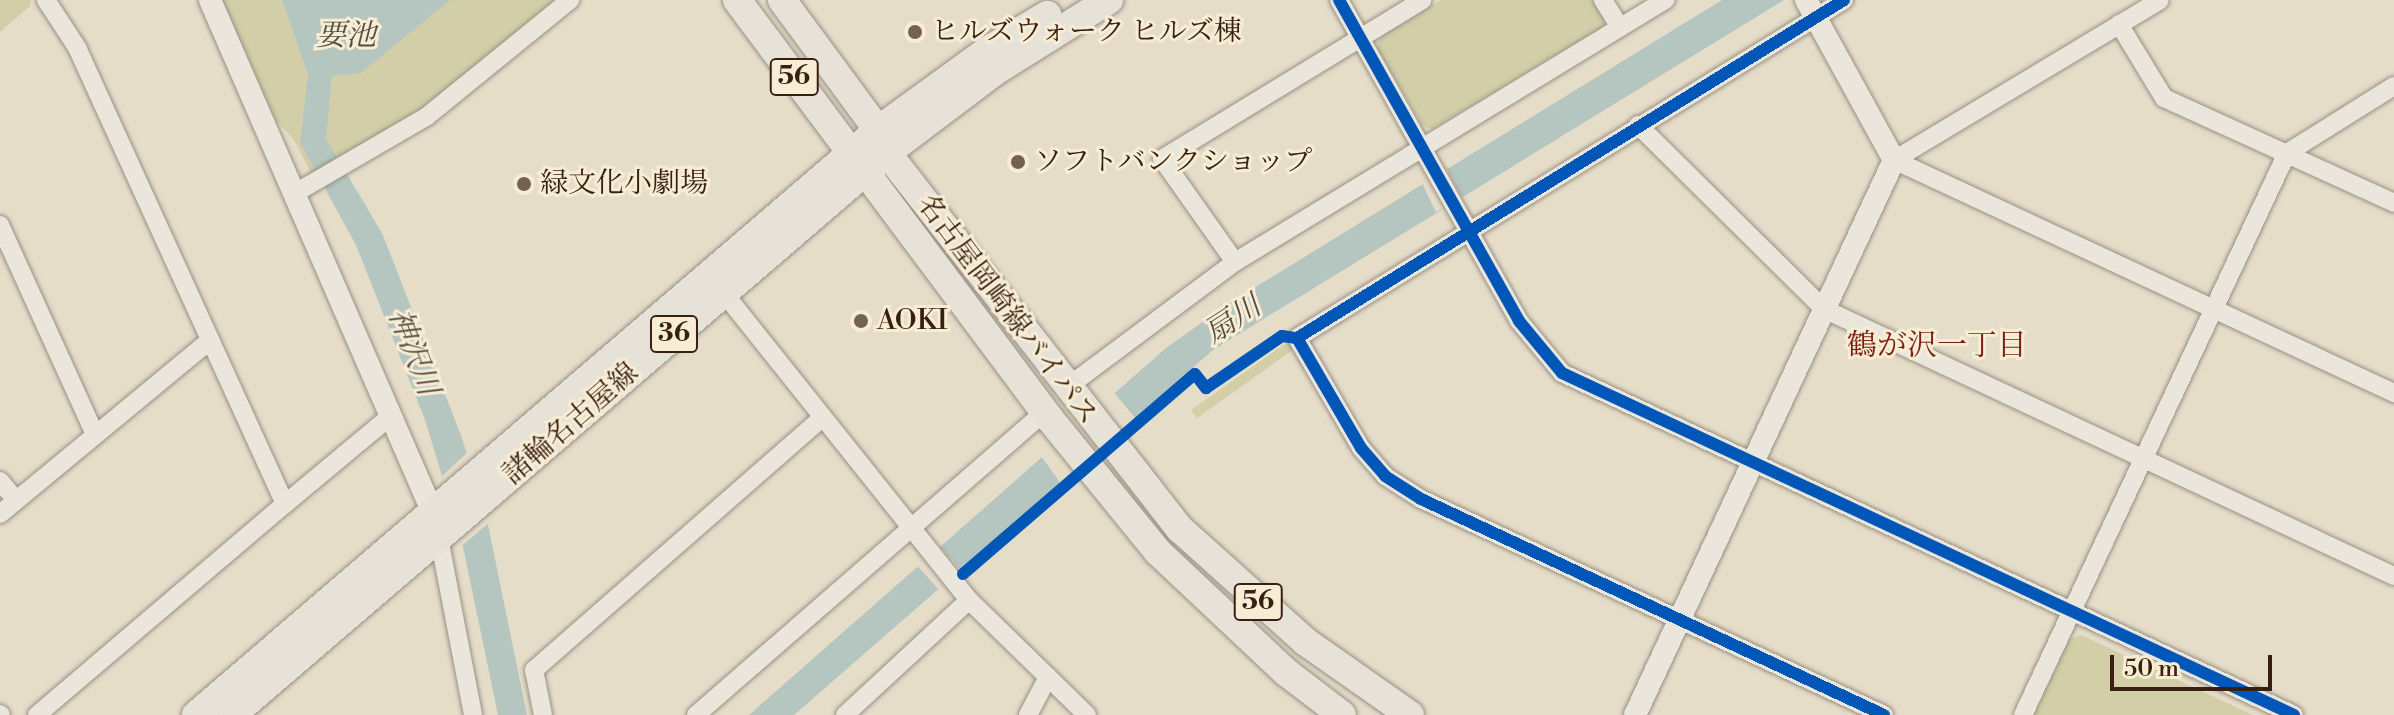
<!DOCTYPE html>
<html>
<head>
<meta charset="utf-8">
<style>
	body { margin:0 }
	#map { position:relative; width:2394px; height:715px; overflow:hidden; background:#e6ddc9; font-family:"Libre Bodoni","Noto Serif JP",serif }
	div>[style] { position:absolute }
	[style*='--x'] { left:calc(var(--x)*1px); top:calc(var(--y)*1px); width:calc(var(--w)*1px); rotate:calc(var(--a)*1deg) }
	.green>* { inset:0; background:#d2cea7 }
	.water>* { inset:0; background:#b5c5c0 }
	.pier>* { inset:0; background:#e6ddc9 }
	.roads { filter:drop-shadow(0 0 2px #989083) drop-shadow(0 0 2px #989083) }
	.minor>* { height:18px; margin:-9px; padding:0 9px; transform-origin:9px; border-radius:9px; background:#ebe6dc }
	.tertiary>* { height:22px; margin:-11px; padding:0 11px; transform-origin:11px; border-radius:11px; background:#ebe6dc }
	.primary>* { height:28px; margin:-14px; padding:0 14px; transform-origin:14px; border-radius:14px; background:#e7e2d7 }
	.cycleway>* { height:12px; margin:-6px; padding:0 6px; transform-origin:6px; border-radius:6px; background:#0057b8 }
	.dots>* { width:22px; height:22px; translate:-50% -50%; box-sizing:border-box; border:4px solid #f7ecd4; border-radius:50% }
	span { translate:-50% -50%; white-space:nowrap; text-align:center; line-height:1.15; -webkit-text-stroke:6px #f7ecd4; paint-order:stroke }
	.shield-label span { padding:2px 6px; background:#f7ecd4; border:2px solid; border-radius:6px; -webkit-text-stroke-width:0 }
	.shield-label { font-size:26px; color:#371f11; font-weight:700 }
	.poi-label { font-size:28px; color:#371f11 }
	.left { translate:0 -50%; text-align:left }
	.street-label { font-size:28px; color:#371f11 }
	.water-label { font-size:30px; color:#564e44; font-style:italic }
	.neighbourhood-label { font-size:30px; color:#7a1f14 }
	.scale { position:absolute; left:2110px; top:655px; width:162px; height:36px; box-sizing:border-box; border:4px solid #371f11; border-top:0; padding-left:10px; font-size:24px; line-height:28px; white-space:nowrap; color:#371f11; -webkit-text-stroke:6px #f7ecd4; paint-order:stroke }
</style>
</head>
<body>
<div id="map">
	<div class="green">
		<i style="clip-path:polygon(0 0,31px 0,30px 6px,0 32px)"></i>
		<i style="clip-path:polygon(222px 0,555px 0,420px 111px,313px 177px,294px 140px,275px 119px)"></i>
		<i style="clip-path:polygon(1441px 0,1595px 0,1605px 17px,1603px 27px,1432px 129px,1423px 126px,1377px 48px,1380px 37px)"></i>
		<i style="clip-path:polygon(1289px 341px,1294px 349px,1197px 418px,1191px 410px)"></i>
		<i style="clip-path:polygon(2081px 635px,2253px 715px,2034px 715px,2070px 639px)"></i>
	</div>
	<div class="water">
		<i style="clip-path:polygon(282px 0,450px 0,361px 73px,332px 76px,326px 139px,382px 233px,462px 438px,487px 520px,527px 715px,498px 715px,462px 542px,425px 420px,356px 245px,300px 143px,308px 74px)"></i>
		<i style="clip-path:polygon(1722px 0,1784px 0,1213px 350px,794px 715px,749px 715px,1166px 348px,1228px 304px)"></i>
	</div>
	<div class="pier">
		<i style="clip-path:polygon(1445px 166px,1463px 199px,1436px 212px,1421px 181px)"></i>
		<i style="clip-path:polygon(1111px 389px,1136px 419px,1061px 484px,1039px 453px)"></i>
		<i style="clip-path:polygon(468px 452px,491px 521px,459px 548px,439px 479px)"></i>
		<i style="clip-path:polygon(936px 542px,960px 569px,940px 591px,914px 562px)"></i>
	</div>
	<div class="roads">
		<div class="minor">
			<i style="--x:1339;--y:0;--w:368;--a:60.7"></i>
			<i style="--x:1519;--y:321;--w:67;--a:50.4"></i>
			<i style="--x:1562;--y:373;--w:808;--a:25.04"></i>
			<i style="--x:1603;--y:0;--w:32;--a:58"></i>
			<i style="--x:1844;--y:0;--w:643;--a:148.29"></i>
			<i style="--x:1297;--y:338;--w:127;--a:59.8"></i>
			<i style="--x:1361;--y:448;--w:37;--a:49"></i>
			<i style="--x:1385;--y:476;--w:43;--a:32.6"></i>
			<i style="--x:1421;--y:499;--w:511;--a:25.01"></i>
			<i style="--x:2119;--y:24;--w:87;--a:58.7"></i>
			<i style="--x:2164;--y:98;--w:253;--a:24.5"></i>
			<i style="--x:1638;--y:125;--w:262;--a:44.7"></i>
			<i style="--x:1824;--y:309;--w:629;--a:25.1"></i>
			<i style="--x:1894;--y:160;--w:552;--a:24.99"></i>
			<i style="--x:1894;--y:160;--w:310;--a:-31"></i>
			<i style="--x:297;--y:192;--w:149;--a:-30.2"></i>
			<i style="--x:426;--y:117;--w:186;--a:-39.1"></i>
			<i style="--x:0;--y:225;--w:227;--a:65.6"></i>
			<i style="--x:1235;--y:262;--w:126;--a:-125.3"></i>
			<i style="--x:1162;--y:159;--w:305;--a:-31.4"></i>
			<i style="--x:723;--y:292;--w:394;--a:51.4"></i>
			<i style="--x:969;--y:600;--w:165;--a:44.3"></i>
			<i style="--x:1066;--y:388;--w:211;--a:-36.7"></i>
			<i style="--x:1235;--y:262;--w:504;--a:-31.35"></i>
			<i style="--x:0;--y:481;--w:25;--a:50"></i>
			<i style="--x:285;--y:504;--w:139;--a:-39.8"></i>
			<i style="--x:0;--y:514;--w:273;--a:-39.6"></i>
			<i style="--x:439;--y:538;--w:180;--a:79.1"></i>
			<i style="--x:0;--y:714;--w:1;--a:45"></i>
			<i style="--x:37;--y:715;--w:326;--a:-40.4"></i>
			<i style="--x:285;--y:504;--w:500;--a:-114.5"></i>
			<i style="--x:78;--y:49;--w:59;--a:-123.1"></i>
			<i style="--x:543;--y:715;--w:46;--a:-101.3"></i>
			<i style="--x:534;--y:670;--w:383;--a:-41.2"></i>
			<i style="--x:696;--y:715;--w:462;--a:-41"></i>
			<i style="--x:845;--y:715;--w:169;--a:-42.8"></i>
			<i style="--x:1028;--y:715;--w:43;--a:-62.2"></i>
			<i style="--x:2023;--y:715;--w:621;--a:-64.84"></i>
			<i style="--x:2287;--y:153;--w:126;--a:-32.1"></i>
		</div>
		<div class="tertiary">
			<i style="--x:210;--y:0;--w:559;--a:66.51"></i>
			<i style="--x:1635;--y:715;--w:612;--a:-64.98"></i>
			<i style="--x:1894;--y:160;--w:183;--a:-118.8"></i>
		</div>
		<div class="primary">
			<i style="--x:737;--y:0;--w:523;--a:53.24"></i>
			<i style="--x:1050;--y:419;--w:171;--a:50.9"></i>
			<i style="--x:1158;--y:552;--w:177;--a:43.2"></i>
			<i style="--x:1287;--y:673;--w:69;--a:37.4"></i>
			<i style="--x:782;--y:0;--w:162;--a:53.6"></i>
			<i style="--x:878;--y:130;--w:25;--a:69"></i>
			<i style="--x:887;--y:153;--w:477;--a:52.1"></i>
			<i style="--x:1180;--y:529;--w:169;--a:41.9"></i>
			<i style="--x:1306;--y:642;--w:127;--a:35.1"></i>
			<i style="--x:196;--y:715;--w:899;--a:-40.62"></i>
			<i style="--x:878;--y:130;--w:136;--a:-36"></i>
			<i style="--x:988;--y:50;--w:69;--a:-30.7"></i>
			<i style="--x:232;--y:715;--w:863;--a:-40.63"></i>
			<i style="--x:887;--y:153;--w:134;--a:-37.1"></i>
			<i style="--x:994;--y:72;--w:136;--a:-32.1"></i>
		</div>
	</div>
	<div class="cycleway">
		<i style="--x:1339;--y:0;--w:368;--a:60.7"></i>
		<i style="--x:1519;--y:321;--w:67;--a:50.4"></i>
		<i style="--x:1562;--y:373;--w:808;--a:25.04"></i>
		<i style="--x:1297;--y:338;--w:127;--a:59.8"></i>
		<i style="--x:1361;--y:448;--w:37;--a:49"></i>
		<i style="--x:1385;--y:476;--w:43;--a:32.6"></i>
		<i style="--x:1421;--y:499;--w:511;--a:25.01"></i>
		<i style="--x:1297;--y:338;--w:643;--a:-31.71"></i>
		<i style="--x:963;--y:574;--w:306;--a:-40.8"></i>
		<i style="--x:1195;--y:374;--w:18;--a:52"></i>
		<i style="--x:1206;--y:388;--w:92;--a:-34.4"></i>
		<i style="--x:1282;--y:336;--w:15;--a:8"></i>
	</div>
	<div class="dots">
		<i style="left:915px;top:32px;background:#746251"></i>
		<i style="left:1018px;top:162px;background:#746251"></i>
		<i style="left:524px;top:184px;background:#746251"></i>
		<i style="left:861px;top:321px;background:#746251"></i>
	</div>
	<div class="shield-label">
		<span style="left:794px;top:77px">56</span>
		<span style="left:674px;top:334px">36</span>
		<span style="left:1258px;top:602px">56</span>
	</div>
	<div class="poi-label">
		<span class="left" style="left:931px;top:32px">ヒルズウォーク ヒルズ棟</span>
		<span class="left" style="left:1034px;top:162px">ソフトバンクショップ</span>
		<span class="left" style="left:540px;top:184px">緑文化小劇場</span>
		<span class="left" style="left:877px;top:321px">AOKI</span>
	</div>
	<div class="street-label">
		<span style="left:1007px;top:310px;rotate:53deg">名古屋岡崎線バイパス</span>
		<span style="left:571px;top:424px;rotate:-41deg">諸輪名古屋線</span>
	</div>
	<div class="water-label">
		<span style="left:346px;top:36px">要池</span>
		<span style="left:1233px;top:320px;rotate:-33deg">扇川</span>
		<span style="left:413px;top:352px;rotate:69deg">神沢川</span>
	</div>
	<div class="neighbourhood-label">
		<span style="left:1937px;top:346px">鶴が沢一丁目</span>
	</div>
	<div class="scale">50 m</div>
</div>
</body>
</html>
